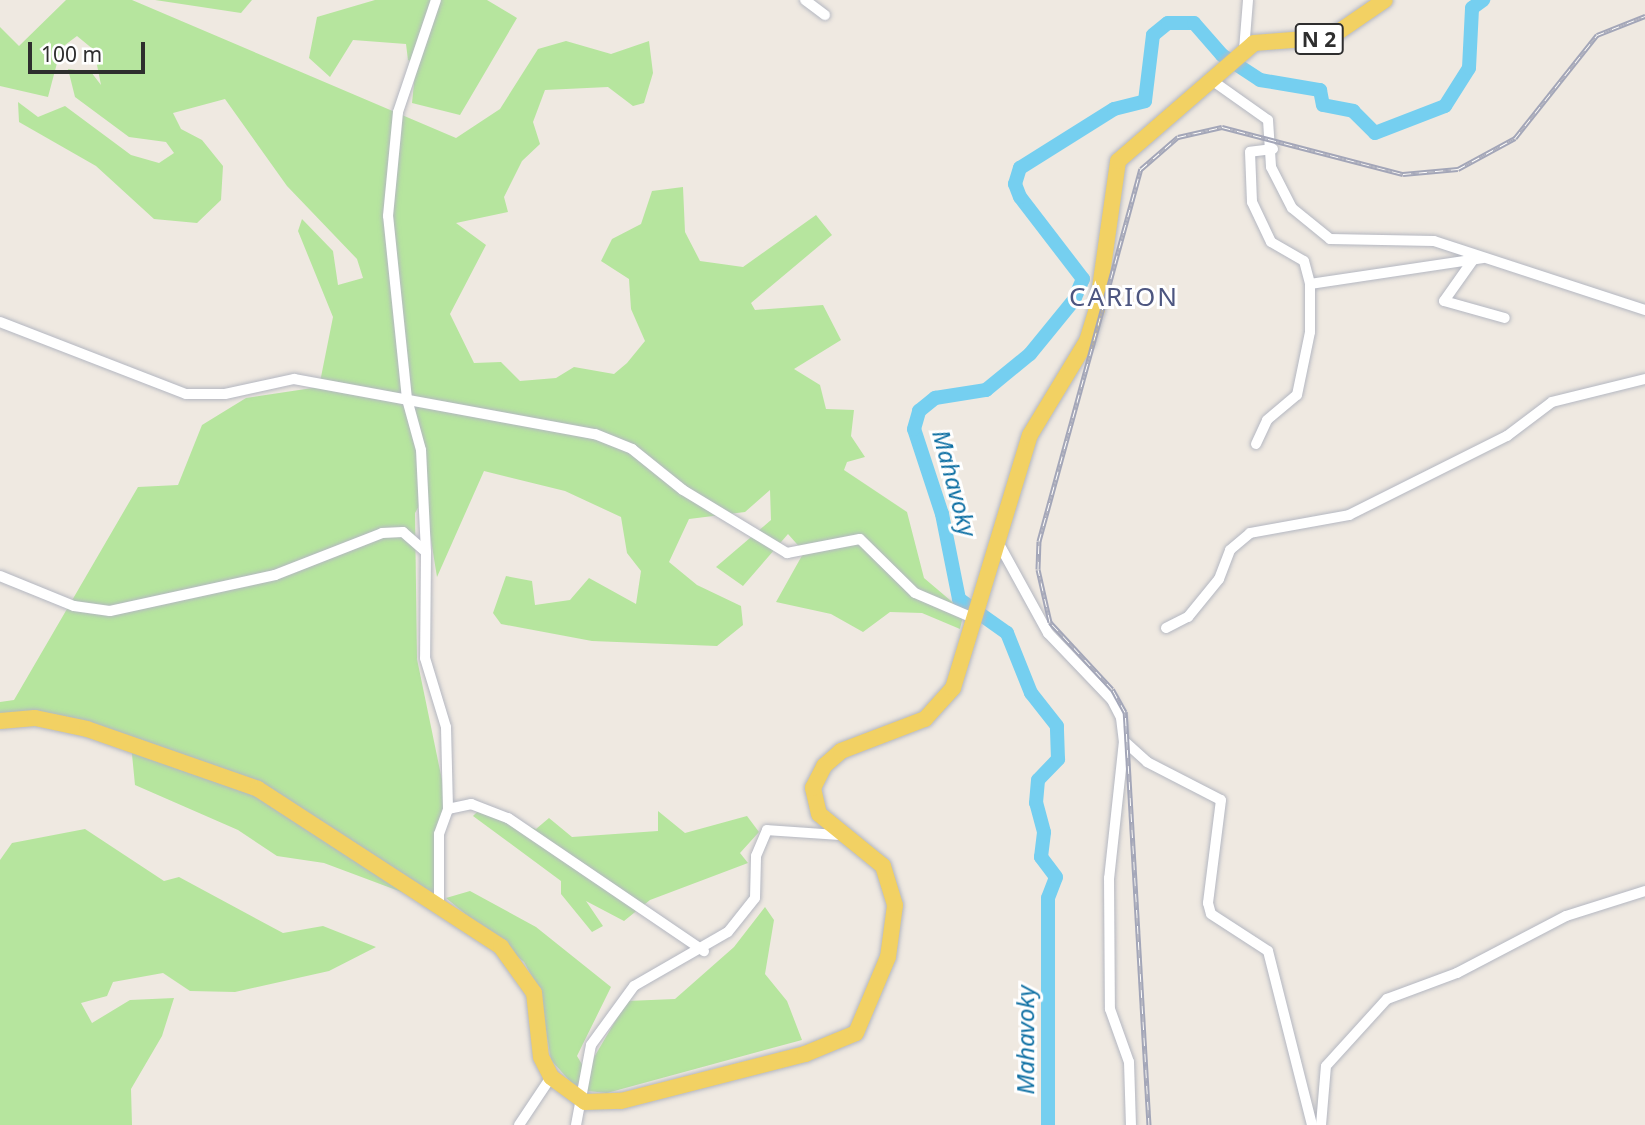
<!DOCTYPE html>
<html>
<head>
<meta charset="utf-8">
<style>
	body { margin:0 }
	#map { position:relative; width:1645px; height:1125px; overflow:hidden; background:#efe9e1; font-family:"Noto Sans",sans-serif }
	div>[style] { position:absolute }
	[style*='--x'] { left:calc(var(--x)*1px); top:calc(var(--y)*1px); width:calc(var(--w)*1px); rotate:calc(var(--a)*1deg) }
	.green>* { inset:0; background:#b6e59e }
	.river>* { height:14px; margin:-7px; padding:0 7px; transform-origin:7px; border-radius:7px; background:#75cff0 }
	.roads { filter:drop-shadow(0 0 2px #b4b7c1) drop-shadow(0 0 2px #b4b7c1) }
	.street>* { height:10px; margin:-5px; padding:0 5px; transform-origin:5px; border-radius:5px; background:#fff }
	.primary>* { height:16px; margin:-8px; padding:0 8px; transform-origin:8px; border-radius:8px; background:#f2d163 }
	.rail>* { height:5px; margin-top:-2.5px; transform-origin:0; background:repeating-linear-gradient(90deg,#fff 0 8px,#a3a6b8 0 16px); box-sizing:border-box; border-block:2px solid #a3a6b8 }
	span { translate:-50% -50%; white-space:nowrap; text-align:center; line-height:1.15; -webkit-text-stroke:6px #fff; paint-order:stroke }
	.shield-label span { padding:2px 5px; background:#fff; border:2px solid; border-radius:5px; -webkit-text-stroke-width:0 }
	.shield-label { font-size:21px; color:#2e2e2e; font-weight:700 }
	.water-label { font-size:24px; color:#0d6fa3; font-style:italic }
	.quarter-label { font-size:26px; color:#4d5680; letter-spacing:2px }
	.scale { position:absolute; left:28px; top:42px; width:117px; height:32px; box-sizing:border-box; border:4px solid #2e2e2e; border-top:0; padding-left:9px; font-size:21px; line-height:24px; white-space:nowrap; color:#2e2e2e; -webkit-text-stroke:5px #fff; paint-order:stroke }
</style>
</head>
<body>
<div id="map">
	<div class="green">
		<i style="clip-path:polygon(66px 0,132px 0,456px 138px,500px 109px,538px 49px,566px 41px,611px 54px,649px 41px,653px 73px,644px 103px,633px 106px,608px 87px,545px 90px,533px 122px,540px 144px,522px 161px,504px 197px,508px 212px,456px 223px,486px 245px,450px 314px,474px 363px,501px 362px,520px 381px,556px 378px,574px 367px,614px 374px,627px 363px,645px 341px,631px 309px,629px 279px,601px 261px,612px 239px,641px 224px,652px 191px,683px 187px,685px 232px,700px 261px,743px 267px,816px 215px,832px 235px,751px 303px,755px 310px,823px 305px,841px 340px,794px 369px,820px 385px,826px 409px,854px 410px,851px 436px,865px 457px,847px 462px,844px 470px,907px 512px,924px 578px,964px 612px,960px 629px,922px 613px,890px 612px,863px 632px,831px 614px,776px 602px,804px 552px,788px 534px,743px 586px,716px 567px,771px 520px,770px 490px,745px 512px,689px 519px,669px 562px,697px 585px,741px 606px,743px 625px,717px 646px,592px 641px,501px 624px,493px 613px,506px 576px,532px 581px,535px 605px,570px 600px,589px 578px,636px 604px,641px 571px,627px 553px,621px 517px,565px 491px,484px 471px,437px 577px,424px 497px,415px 513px,417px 659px,448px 809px,435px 867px,439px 906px,324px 863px,277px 856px,238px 830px,135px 785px,131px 744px,87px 729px,0 724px,0 702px,14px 700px,138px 487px,178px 485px,202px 425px,246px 398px,319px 387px,333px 317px,298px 231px,302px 219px,333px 251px,338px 285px,363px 278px,357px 259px,287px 186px,225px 99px,173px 113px,181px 129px,202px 140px,223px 166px,221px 200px,197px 223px,154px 219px,96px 166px,19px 122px,18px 102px,38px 117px,65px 106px,131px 155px,159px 163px,174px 153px,166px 142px,129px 137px,75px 97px,68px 69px,91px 72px,101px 85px,94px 50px,77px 36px,61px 48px,48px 97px,0 86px,0 27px,19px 46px)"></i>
		<i style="clip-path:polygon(155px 0,252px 0,241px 13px)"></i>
		<i style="clip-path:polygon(375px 0,487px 0,517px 18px,460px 115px,412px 103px,416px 63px,408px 60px,406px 44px,353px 40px,330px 77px,309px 58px,317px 17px)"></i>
		<i style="clip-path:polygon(481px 808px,536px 829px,549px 818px,572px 837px,658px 831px,658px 811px,685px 833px,747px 816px,759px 832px,740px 853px,748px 863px,650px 900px,624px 921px,586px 901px,603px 926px,592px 932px,561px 894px,561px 881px,473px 816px)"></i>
		<i style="clip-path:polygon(85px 829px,164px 881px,179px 877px,283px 933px,323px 926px,376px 947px,329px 971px,235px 992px,190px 991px,163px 973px,113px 982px,107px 996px,81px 1003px,92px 1023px,130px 1000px,174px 998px,162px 1036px,131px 1089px,132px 1125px,0 1125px,0 860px,12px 843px)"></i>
		<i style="clip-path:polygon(470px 891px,536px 927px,611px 987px,577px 1056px,586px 1071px,627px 1001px,675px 999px,734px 947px,765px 907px,774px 920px,765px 974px,787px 1001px,802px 1040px,607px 1093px,578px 1090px,551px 1060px,539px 989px,524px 962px,446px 898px)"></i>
	</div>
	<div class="river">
		<i style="--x:1048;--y:1125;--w:227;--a:-90"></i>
		<i style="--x:1048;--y:898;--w:22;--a:-69"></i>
		<i style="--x:1056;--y:877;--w:25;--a:-127"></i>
		<i style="--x:1041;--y:857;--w:25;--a:-83"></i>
		<i style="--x:1044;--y:832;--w:30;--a:-105"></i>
		<i style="--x:1036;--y:803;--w:23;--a:-85"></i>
		<i style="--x:1038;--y:780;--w:29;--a:-46"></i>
		<i style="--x:1058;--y:759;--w:33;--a:-92"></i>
		<i style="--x:1057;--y:726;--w:42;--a:-128.2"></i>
		<i style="--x:1031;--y:693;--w:65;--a:-111.8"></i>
		<i style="--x:1007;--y:633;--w:59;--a:-144.7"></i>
		<i style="--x:959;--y:599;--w:87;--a:-101.3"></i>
		<i style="--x:942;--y:514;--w:89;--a:-108.2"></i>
		<i style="--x:914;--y:429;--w:19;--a:-74"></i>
		<i style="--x:919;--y:411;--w:21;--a:-39"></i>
		<i style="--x:935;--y:398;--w:52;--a:-8.9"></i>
		<i style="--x:986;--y:390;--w:57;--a:-39.3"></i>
		<i style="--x:1030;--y:354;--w:70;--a:-50.8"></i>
		<i style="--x:1074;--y:300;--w:23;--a:-67"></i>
		<i style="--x:1083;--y:279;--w:103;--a:-127.5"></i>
		<i style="--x:1020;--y:197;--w:14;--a:-111"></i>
		<i style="--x:1015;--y:184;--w:17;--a:-73"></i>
		<i style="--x:1020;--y:168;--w:111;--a:-32.1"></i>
		<i style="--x:1114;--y:109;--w:32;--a:-14"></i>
		<i style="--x:1145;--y:101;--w:66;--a:-83.1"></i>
		<i style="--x:1153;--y:35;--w:19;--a:-39"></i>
		<i style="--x:1168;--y:23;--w:26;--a:0"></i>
		<i style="--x:1194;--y:23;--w:43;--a:48.8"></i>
		<i style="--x:1222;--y:55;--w:45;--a:33.3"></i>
		<i style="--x:1260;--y:80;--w:61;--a:9.5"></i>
		<i style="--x:1320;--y:90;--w:15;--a:79"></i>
		<i style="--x:1323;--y:105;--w:31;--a:11"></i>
		<i style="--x:1353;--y:111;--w:31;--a:45"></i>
		<i style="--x:1375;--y:133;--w:75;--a:-21.1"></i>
		<i style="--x:1445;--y:106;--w:45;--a:-57.7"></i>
		<i style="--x:1469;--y:68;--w:60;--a:-87.1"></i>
		<i style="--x:1472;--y:8;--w:14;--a:-36"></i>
	</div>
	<div class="roads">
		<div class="street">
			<i style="--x:805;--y:0;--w:25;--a:37"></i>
			<i style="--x:1244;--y:50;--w:50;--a:-85.4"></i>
			<i style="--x:1210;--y:79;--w:71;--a:35.3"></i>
			<i style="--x:1268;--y:120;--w:47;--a:86.3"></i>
			<i style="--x:1271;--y:167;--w:46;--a:62.9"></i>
			<i style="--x:1292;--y:208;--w:49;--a:39.2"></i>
			<i style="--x:1330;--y:239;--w:104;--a:1.1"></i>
			<i style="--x:1434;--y:241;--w:222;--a:18.1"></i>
			<i style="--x:1273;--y:149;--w:23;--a:173"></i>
			<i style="--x:1250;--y:152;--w:50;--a:87.7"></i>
			<i style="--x:1252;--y:202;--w:44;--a:64.6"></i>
			<i style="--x:1271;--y:242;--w:38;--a:30"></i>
			<i style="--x:1304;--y:261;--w:24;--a:75"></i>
			<i style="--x:1310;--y:284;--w:175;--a:-8.5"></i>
			<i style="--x:1473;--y:260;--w:50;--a:125.3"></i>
			<i style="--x:1444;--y:301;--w:63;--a:15.6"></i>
			<i style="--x:0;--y:322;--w:199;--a:21.2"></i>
			<i style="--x:186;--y:394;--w:39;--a:0"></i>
			<i style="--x:225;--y:394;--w:71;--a:-12.3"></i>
			<i style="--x:294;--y:379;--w:306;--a:10.4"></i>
			<i style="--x:595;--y:434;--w:40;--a:22"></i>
			<i style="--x:632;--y:449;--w:65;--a:38.8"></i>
			<i style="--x:683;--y:490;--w:122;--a:31.2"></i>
			<i style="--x:787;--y:553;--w:74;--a:-10.9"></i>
			<i style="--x:860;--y:539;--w:77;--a:44.5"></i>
			<i style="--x:915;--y:593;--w:63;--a:23.3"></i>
			<i style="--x:1256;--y:444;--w:26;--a:-65"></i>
			<i style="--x:1267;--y:420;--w:39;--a:-40"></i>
			<i style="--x:1297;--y:395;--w:64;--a:-78.3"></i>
			<i style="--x:1310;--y:332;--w:48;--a:-90"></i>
			<i style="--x:999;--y:544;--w:102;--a:61.2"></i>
			<i style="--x:1048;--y:633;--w:93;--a:46.3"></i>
			<i style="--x:1112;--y:700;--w:20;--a:63"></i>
			<i style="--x:1121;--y:718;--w:23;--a:83"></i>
			<i style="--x:1124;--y:741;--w:138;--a:96.2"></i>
			<i style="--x:1109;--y:878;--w:131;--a:89.6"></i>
			<i style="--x:1110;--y:1009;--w:56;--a:70.3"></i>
			<i style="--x:1129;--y:1062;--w:63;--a:88.2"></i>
			<i style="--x:426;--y:552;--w:102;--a:-92.8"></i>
			<i style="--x:421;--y:450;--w:53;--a:-105.4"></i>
			<i style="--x:407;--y:399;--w:184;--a:-95.9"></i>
			<i style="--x:388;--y:216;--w:104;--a:-84.5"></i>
			<i style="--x:398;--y:112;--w:118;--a:-71.3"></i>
			<i style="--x:0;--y:576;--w:80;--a:22.1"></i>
			<i style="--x:74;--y:606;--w:36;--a:8"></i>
			<i style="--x:110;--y:611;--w:169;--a:-12.3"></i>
			<i style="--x:275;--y:575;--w:115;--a:-21.4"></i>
			<i style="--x:382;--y:533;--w:21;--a:-3"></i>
			<i style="--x:403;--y:532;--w:30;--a:41"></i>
			<i style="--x:426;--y:552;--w:106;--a:90.5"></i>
			<i style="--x:425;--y:658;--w:72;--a:73.1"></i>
			<i style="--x:446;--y:727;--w:82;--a:88.6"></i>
			<i style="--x:1166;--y:628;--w:25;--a:-27"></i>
			<i style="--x:1188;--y:617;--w:49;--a:-50.8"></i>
			<i style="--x:1219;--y:579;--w:31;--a:-69"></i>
			<i style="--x:1230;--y:550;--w:26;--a:-40"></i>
			<i style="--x:1250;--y:533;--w:101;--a:-10.3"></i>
			<i style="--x:1349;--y:515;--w:177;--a:-26.6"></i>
			<i style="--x:1507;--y:436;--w:56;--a:-37.1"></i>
			<i style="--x:1552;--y:402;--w:96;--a:-13.9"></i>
			<i style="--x:1124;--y:741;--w:31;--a:42"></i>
			<i style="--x:1147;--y:762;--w:83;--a:27.2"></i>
			<i style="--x:1221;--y:800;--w:104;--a:97.2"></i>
			<i style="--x:1208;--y:903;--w:11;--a:75"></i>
			<i style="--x:1211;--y:914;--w:68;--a:33"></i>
			<i style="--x:1268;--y:951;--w:179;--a:75.8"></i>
			<i style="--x:439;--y:906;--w:72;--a:-90"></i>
			<i style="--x:439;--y:834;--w:27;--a:-70"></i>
			<i style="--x:448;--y:809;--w:24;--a:-12"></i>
			<i style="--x:471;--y:804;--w:40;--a:21"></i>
			<i style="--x:508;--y:818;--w:237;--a:34.2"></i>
			<i style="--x:519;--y:1125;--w:58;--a:-56.3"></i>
			<i style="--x:576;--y:1125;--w:81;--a:-79.4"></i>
			<i style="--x:591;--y:1045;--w:73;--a:-53.9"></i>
			<i style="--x:634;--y:986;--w:108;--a:-29.9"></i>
			<i style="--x:728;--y:932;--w:43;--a:-51.5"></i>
			<i style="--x:755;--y:898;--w:42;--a:-88.6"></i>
			<i style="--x:756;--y:856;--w:28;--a:-67"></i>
			<i style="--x:767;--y:830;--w:72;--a:4"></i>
			<i style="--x:1321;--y:1125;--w:59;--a:-85.2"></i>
			<i style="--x:1326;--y:1066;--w:91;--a:-47.7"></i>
			<i style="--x:1387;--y:999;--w:75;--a:-20.4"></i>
			<i style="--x:1457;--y:973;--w:123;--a:-27.6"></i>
			<i style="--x:1566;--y:916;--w:83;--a:-17.6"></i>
		</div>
		<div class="primary">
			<i style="--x:0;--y:721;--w:35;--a:-5"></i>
			<i style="--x:35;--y:718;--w:53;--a:11.9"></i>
			<i style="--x:87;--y:729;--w:181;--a:19.3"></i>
			<i style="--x:258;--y:789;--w:290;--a:33"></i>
			<i style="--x:501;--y:947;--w:57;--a:54.3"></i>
			<i style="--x:534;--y:993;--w:64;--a:83.8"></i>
			<i style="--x:541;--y:1057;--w:22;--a:63"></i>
			<i style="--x:551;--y:1077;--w:42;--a:36.3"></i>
			<i style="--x:585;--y:1102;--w:36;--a:-2"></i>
			<i style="--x:621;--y:1101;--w:190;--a:-14.3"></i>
			<i style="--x:805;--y:1054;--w:55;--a:-22.4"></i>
			<i style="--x:856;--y:1033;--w:82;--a:-67.2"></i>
			<i style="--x:888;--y:957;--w:52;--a:-82.3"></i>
			<i style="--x:895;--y:905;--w:41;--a:-107.1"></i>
			<i style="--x:883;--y:866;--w:82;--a:-140.9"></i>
			<i style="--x:819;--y:814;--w:27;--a:-103"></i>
			<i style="--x:813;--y:788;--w:25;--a:-63"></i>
			<i style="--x:824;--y:766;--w:23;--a:-41"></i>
			<i style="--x:841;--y:751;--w:90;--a:-20.9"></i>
			<i style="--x:925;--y:719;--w:42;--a:-47.9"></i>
			<i style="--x:953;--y:688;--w:264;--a:-73.1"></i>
			<i style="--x:1030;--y:435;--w:110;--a:-58.8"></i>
			<i style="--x:1087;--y:341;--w:34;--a:-73"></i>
			<i style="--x:1097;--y:309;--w:149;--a:-81.9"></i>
			<i style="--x:1118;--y:161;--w:180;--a:-40.9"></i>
			<i style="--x:1254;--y:43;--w:77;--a:-4.5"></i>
			<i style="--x:1331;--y:37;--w:65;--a:-34.4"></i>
		</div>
	</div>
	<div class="rail">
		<i style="--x:1149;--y:1125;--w:414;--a:-93.3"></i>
		<i style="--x:1125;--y:712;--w:26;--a:-119"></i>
		<i style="--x:1112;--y:689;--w:91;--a:-132.8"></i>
		<i style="--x:1050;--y:622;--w:54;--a:-102.8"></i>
		<i style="--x:1038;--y:569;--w:28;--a:-88"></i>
		<i style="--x:1039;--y:541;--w:386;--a:-74.7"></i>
		<i style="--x:1141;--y:169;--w:49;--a:-40.9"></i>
		<i style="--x:1178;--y:137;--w:45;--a:-12.8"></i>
		<i style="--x:1222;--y:127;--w:187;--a:14.6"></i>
		<i style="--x:1403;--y:174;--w:55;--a:-5.2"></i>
		<i style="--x:1458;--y:169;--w:65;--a:-28.5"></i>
		<i style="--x:1515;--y:138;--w:132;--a:-51.5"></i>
		<i style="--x:1597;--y:35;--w:52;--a:-21.6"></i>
	</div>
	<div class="shield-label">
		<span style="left:1319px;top:39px">N 2</span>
	</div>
	<div class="water-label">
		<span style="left:955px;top:483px;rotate:75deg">Mahavoky</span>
		<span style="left:1025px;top:1040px;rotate:-90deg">Mahavoky</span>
	</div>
	<div class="quarter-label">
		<span style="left:1124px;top:297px">CARION</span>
	</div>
	<div class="scale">100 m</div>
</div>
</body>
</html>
